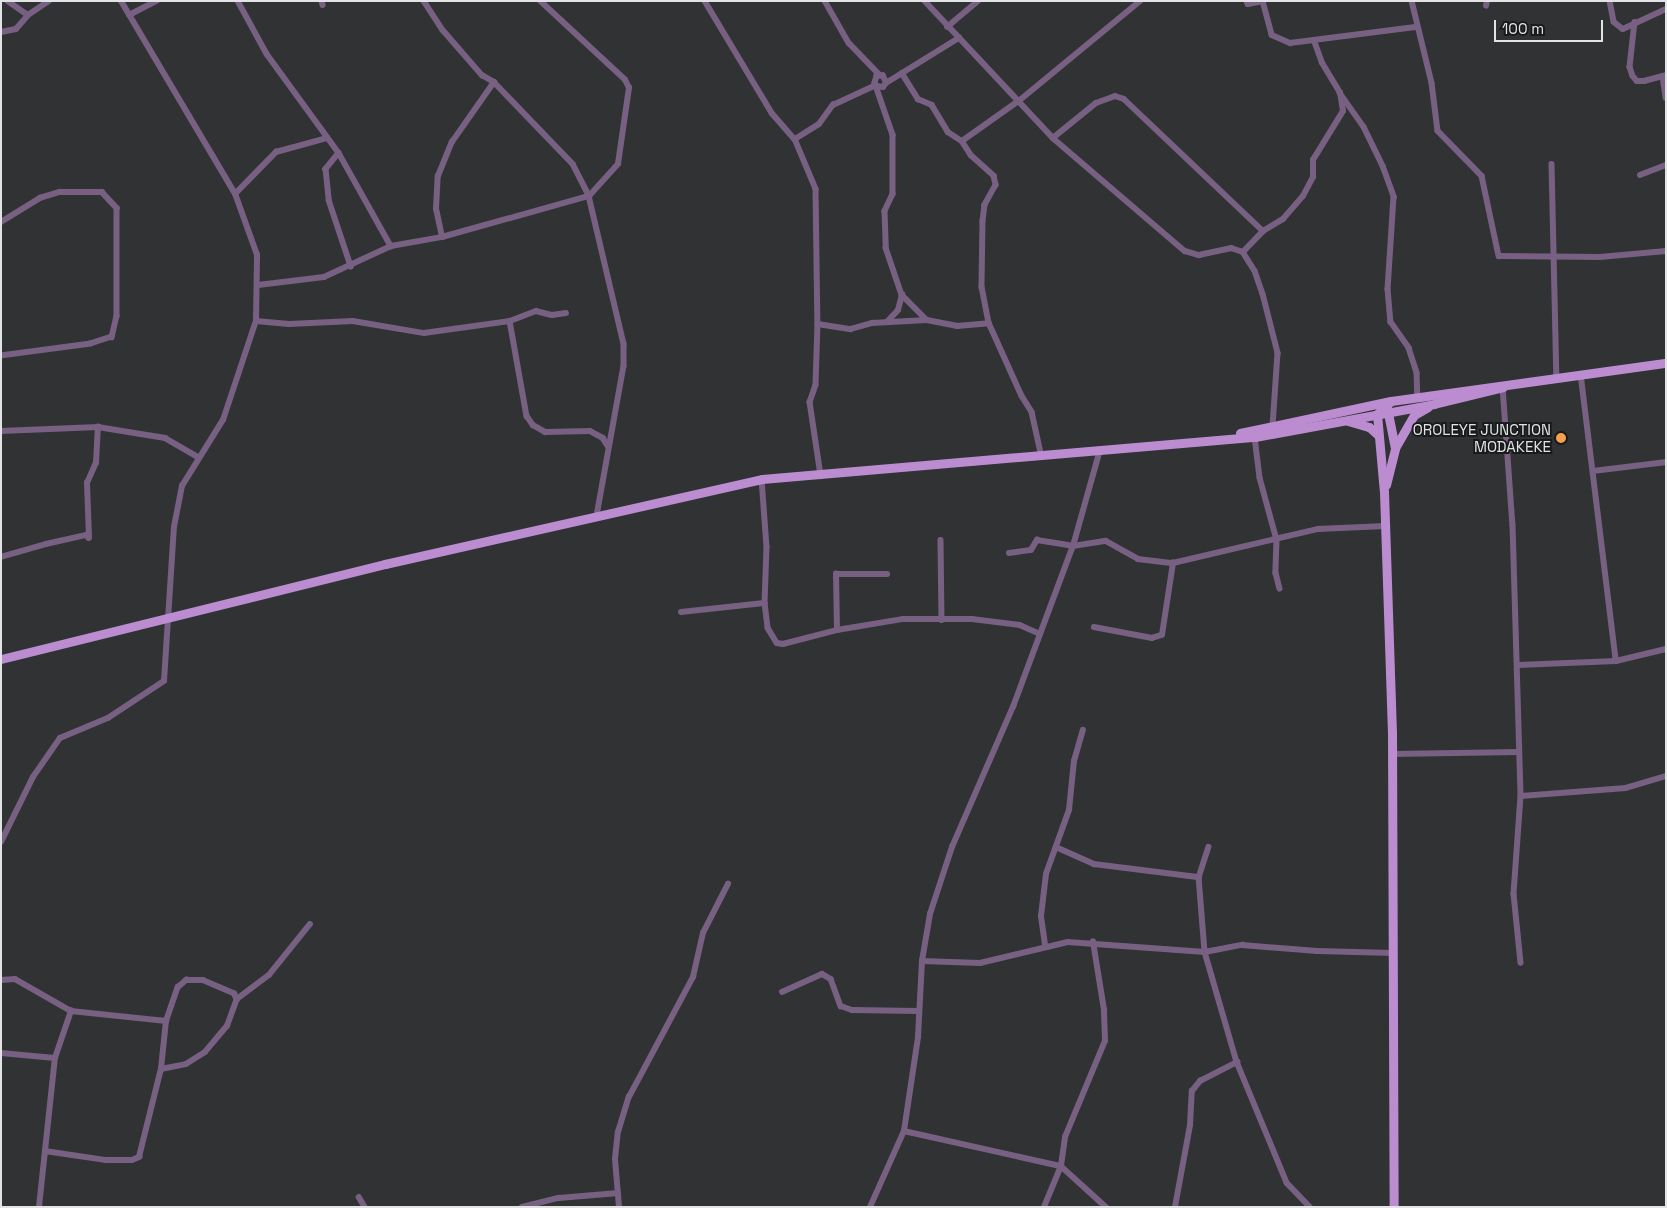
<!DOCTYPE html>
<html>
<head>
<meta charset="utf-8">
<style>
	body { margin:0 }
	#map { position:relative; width:1667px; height:1208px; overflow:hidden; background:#303234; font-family:"Space Grotesk",sans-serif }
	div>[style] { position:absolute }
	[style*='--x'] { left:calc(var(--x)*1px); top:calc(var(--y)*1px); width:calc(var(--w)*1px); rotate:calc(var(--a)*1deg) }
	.street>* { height:5.5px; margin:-2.75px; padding:0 2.75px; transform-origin:2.75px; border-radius:2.75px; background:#776082 }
	.primary>* { height:9px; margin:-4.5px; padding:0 4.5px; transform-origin:4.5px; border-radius:4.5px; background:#bc8cd1 }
	.dots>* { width:14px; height:14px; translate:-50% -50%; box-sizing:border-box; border:2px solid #191a1b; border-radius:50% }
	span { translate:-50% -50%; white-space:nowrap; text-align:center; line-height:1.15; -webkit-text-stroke:4px #191a1b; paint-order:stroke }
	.poi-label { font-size:15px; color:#e1e3e4 }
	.right { translate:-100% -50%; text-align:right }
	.frame { position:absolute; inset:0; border:2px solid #e1e3e4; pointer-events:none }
	.scale { position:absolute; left:1494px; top:20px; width:109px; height:22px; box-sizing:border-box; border:2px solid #e1e3e4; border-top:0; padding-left:6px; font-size:15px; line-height:18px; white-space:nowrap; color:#e1e3e4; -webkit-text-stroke:4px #191a1b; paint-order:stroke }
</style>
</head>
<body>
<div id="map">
	<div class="street">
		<i style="--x:8;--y:1;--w:24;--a:35"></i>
		<i style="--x:238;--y:1;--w:60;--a:61.3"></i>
		<i style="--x:267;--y:54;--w:122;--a:54"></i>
		<i style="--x:339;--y:153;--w:107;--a:60.8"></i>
		<i style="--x:322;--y:1;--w:4;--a:76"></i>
		<i style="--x:424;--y:1;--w:35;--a:57"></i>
		<i style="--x:443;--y:30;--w:60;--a:49.1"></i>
		<i style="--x:482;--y:75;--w:14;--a:30"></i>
		<i style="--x:494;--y:82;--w:114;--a:46.1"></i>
		<i style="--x:573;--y:164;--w:36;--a:63"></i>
		<i style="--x:589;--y:196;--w:152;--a:76.7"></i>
		<i style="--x:624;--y:344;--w:22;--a:90"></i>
		<i style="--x:624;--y:366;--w:152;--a:100.2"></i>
		<i style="--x:705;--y:1;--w:131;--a:59.1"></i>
		<i style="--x:772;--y:113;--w:35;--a:49"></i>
		<i style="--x:795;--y:139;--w:54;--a:67.2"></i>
		<i style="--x:816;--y:189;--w:135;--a:89.2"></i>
		<i style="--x:818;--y:324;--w:61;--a:91.9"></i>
		<i style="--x:816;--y:385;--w:18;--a:109"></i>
		<i style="--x:810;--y:402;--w:75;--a:81.5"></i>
		<i style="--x:825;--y:1;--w:48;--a:60.3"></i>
		<i style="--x:849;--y:43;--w:45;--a:45.9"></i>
		<i style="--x:925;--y:1;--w:187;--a:46.9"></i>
		<i style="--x:1053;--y:138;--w:174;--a:40.6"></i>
		<i style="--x:1185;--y:251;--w:15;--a:16"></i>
		<i style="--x:1199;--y:255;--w:33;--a:-12"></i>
		<i style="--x:1231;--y:248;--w:13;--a:18"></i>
		<i style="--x:1243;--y:252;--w:22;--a:58"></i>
		<i style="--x:1255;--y:271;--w:24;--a:71"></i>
		<i style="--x:1263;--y:294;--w:61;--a:75.7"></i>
		<i style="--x:1278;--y:353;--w:73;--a:93.9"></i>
		<i style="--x:1247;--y:1;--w:3;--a:72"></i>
		<i style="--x:1248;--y:4;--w:15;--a:-11"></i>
		<i style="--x:1263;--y:1;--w:35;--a:75"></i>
		<i style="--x:1272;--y:35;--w:20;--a:24"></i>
		<i style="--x:1290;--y:43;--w:126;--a:-7.3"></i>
		<i style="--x:1412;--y:1;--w:84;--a:76.3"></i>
		<i style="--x:1432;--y:83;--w:48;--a:82.9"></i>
		<i style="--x:1438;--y:131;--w:63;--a:45.6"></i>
		<i style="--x:1482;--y:176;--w:82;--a:78"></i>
		<i style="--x:1499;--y:256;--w:101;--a:0.6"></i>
		<i style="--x:1600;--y:257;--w:66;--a:-5.2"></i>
		<i style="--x:1610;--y:1;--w:21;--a:79"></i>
		<i style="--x:1614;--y:22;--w:11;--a:38"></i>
		<i style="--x:1623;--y:29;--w:47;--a:-24.9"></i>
		<i style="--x:1486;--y:6;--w:5;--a:-79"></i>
		<i style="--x:129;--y:15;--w:31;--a:-27"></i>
		<i style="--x:1635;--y:22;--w:45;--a:96.3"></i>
		<i style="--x:1630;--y:67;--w:9;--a:72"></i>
		<i style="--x:1633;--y:76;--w:6;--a:51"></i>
		<i style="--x:1637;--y:81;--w:7;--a:0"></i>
		<i style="--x:1644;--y:81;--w:23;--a:-15"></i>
		<i style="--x:947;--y:27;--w:40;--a:-40"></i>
		<i style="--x:1;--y:32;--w:15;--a:-11"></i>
		<i style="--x:16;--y:29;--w:18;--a:-49"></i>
		<i style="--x:28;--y:15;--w:25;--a:-34"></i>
		<i style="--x:902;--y:73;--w:31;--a:58"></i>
		<i style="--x:918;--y:99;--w:15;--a:23"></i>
		<i style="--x:932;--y:105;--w:31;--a:59"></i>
		<i style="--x:948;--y:132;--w:17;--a:33"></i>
		<i style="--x:962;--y:141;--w:17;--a:57"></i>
		<i style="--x:971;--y:155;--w:31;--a:42"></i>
		<i style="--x:994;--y:176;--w:9;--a:77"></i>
		<i style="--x:996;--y:185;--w:23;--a:119"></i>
		<i style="--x:985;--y:205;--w:16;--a:97"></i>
		<i style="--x:983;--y:221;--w:66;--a:90.9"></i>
		<i style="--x:982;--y:287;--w:37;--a:79"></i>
		<i style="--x:989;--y:323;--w:80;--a:65.7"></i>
		<i style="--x:1022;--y:396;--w:19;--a:58"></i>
		<i style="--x:1032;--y:412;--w:42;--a:77.6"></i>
		<i style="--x:1663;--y:76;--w:22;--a:82"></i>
		<i style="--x:886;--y:83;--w:86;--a:-31.7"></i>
		<i style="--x:877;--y:86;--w:6;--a:9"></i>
		<i style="--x:883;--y:87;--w:5;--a:-53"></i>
		<i style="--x:886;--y:83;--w:8;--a:-113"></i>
		<i style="--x:883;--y:76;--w:6;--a:180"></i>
		<i style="--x:877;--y:76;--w:7;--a:106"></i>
		<i style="--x:875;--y:83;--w:55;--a:70.9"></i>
		<i style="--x:893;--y:135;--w:59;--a:90"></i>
		<i style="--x:893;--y:194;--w:19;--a:115"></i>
		<i style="--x:885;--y:211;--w:37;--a:88"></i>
		<i style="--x:886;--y:248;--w:50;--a:71.2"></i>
		<i style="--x:902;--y:295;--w:35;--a:45"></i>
		<i style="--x:1340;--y:93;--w:42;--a:54.8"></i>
		<i style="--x:1364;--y:127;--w:43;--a:64"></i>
		<i style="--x:1383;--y:166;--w:33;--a:70"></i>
		<i style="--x:1394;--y:197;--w:92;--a:93.7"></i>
		<i style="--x:1388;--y:289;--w:33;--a:85"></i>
		<i style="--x:1391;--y:322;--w:32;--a:55"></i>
		<i style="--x:1409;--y:348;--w:26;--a:72"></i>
		<i style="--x:1417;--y:373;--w:24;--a:88"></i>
		<i style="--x:1053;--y:138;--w:55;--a:-39.1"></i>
		<i style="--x:1096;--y:103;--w:20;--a:-20"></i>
		<i style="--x:1115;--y:96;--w:9;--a:18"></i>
		<i style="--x:1124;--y:99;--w:192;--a:43.5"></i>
		<i style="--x:795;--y:139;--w:28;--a:-32"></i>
		<i style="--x:819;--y:124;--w:24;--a:-54"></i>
		<i style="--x:833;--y:105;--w:47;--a:-24.9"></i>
		<i style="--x:962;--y:141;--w:71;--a:-35.3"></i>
		<i style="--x:1020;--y:100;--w:156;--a:-39.5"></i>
		<i style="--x:339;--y:153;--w:21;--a:129"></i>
		<i style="--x:326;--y:169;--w:31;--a:84"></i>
		<i style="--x:329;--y:200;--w:70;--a:71.6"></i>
		<i style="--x:1552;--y:164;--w:214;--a:88.7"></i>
		<i style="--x:1640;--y:175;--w:28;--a:-21"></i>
		<i style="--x:235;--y:194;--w:59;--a:-45.7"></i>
		<i style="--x:276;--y:152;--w:53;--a:-15.4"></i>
		<i style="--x:1;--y:222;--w:46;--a:-31.6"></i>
		<i style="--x:40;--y:198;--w:21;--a:-17"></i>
		<i style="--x:60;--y:192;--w:42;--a:0"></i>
		<i style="--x:102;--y:192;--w:22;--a:47"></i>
		<i style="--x:117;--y:208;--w:108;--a:90"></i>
		<i style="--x:117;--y:316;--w:22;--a:103"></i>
		<i style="--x:112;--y:337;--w:22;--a:162"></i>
		<i style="--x:91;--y:344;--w:91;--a:172.4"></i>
		<i style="--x:442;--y:237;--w:29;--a:-102"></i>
		<i style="--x:436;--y:209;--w:33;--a:-87"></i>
		<i style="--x:438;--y:176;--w:37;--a:-68"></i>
		<i style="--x:452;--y:142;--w:73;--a:-55"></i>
		<i style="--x:1243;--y:252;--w:29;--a:-46"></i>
		<i style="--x:1263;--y:231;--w:23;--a:-31"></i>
		<i style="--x:1283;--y:219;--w:30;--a:-49"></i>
		<i style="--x:1303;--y:196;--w:21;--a:-62"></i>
		<i style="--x:1313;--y:177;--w:17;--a:-90"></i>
		<i style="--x:1313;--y:160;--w:57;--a:-58.5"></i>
		<i style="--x:1343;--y:111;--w:18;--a:-99"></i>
		<i style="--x:1340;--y:93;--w:35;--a:-121"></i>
		<i style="--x:1322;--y:63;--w:23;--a:-110"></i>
		<i style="--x:258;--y:285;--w:66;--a:-6.9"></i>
		<i style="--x:324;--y:277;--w:74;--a:-24.8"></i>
		<i style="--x:391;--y:246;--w:52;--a:-10"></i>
		<i style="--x:442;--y:237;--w:153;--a:-15.6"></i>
		<i style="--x:589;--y:196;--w:43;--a:-47.8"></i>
		<i style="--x:618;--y:164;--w:77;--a:-81.8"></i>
		<i style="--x:629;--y:88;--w:9;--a:-117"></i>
		<i style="--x:625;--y:80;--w:116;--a:-137.1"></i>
		<i style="--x:256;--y:321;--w:33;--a:5"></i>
		<i style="--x:289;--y:324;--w:64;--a:-2.7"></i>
		<i style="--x:353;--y:321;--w:72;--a:9.6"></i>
		<i style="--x:424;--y:333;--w:87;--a:-7.9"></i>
		<i style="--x:510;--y:321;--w:28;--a:-21"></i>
		<i style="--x:536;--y:311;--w:16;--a:14"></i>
		<i style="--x:552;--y:315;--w:14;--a:-8"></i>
		<i style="--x:510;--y:321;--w:97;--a:79.9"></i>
		<i style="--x:527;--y:416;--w:11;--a:56"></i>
		<i style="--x:533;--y:425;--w:14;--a:30"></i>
		<i style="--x:545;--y:432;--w:45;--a:-1.3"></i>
		<i style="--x:590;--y:431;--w:15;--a:28"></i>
		<i style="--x:603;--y:438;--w:9;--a:58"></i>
		<i style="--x:887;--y:322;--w:16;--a:-47"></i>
		<i style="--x:898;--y:310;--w:16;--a:-75"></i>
		<i style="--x:818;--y:324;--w:33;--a:9"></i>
		<i style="--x:851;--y:329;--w:22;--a:-16"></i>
		<i style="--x:872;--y:323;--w:55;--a:-3.1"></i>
		<i style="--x:927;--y:320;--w:31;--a:11"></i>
		<i style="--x:957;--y:326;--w:32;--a:-5"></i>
		<i style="--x:1581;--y:374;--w:289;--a:83"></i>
		<i style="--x:1503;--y:387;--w:138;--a:85.9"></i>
		<i style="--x:1513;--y:525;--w:271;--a:88.3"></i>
		<i style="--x:1521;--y:796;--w:98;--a:94.1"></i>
		<i style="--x:1514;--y:894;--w:69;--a:84.2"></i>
		<i style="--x:1;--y:431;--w:97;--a:-2.4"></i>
		<i style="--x:98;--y:427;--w:68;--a:9.3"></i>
		<i style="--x:165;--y:438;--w:39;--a:30"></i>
		<i style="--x:1255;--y:437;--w:41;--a:83"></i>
		<i style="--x:1260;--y:478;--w:64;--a:74.7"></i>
		<i style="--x:1277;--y:540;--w:33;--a:92"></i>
		<i style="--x:1276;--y:573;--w:16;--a:76"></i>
		<i style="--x:1593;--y:471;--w:74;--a:-7"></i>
		<i style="--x:762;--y:479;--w:68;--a:85.8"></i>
		<i style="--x:767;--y:547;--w:56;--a:92"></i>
		<i style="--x:765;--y:603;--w:25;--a:83"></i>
		<i style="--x:768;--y:628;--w:17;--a:59"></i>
		<i style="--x:777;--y:643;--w:6;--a:9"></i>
		<i style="--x:783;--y:644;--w:56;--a:-14.5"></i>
		<i style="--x:837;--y:630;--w:67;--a:-9.5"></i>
		<i style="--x:903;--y:619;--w:69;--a:0"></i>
		<i style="--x:972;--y:619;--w:48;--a:7.1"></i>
		<i style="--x:1020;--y:625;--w:22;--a:24"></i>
		<i style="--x:941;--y:540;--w:80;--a:89.3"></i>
		<i style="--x:1009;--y:553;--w:22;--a:-8"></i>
		<i style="--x:1031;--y:550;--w:12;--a:-59"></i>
		<i style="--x:1037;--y:540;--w:36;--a:9"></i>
		<i style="--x:1073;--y:546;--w:33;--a:-9"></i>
		<i style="--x:1106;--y:541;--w:37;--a:29"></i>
		<i style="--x:1138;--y:559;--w:35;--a:7"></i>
		<i style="--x:1173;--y:563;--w:149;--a:-13.2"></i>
		<i style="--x:1318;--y:529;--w:67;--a:-2.6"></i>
		<i style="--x:1;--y:557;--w:47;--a:-16.1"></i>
		<i style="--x:46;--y:544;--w:41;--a:-12.7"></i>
		<i style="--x:86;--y:535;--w:4;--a:45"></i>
		<i style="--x:89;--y:538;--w:55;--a:-92.1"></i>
		<i style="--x:87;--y:483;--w:22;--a:-66"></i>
		<i style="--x:96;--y:463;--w:36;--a:-87"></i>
		<i style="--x:681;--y:612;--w:84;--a:-6.1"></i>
		<i style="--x:1094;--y:627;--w:59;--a:10.7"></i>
		<i style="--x:1152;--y:638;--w:10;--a:-17"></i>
		<i style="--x:1162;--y:635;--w:73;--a:-81.3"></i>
		<i style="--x:837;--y:630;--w:56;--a:-91"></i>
		<i style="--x:836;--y:574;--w:51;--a:0"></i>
		<i style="--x:1517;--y:665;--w:99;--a:-2.3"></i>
		<i style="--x:1616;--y:661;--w:51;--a:-13.5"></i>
		<i style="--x:1392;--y:754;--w:127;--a:-0.9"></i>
		<i style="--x:1521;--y:796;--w:105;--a:-4.4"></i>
		<i style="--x:1626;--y:788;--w:42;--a:-16.7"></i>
		<i style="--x:1;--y:842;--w:72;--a:-63.8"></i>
		<i style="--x:33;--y:777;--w:47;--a:-55.3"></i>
		<i style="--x:60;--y:738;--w:52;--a:-22.6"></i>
		<i style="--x:108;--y:718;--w:67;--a:-33.5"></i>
		<i style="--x:164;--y:681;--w:154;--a:-86.3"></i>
		<i style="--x:174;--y:527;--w:42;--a:-79"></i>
		<i style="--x:182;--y:486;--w:78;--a:-58.2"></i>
		<i style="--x:223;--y:420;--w:104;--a:-71.6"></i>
		<i style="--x:256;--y:321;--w:66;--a:-89.1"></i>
		<i style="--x:257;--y:255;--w:65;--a:-109.8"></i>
		<i style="--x:235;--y:194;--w:224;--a:-120.6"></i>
		<i style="--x:1056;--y:847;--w:42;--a:24.1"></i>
		<i style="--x:1094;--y:864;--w:106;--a:7.1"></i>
		<i style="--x:1209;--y:847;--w:32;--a:108"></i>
		<i style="--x:1199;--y:877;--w:75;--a:85.4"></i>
		<i style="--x:1205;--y:952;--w:115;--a:73.8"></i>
		<i style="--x:1237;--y:1062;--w:131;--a:67.5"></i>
		<i style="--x:1287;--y:1183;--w:33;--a:46"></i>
		<i style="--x:1045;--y:945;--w:29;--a:-98"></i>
		<i style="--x:1041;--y:916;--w:42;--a:-83.2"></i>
		<i style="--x:1046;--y:874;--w:68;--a:-70.2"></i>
		<i style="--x:1069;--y:810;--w:49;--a:-84.2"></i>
		<i style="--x:1074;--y:761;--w:32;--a:-74"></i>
		<i style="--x:922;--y:961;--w:58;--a:2"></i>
		<i style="--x:980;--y:963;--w:90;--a:-13.4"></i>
		<i style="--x:1068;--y:942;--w:137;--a:4.2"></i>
		<i style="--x:1205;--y:952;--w:38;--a:-11"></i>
		<i style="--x:1242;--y:945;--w:75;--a:4.6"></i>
		<i style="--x:1317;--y:951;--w:77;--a:1.5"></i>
		<i style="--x:1;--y:980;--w:14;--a:-4"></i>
		<i style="--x:15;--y:979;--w:64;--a:29.7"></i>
		<i style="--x:782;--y:992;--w:44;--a:-24.2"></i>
		<i style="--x:822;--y:974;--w:10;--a:29"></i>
		<i style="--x:831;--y:979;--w:29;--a:70"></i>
		<i style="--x:841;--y:1006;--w:12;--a:20"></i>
		<i style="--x:852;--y:1010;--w:67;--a:0.9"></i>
		<i style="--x:1;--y:1053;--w:54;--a:5.3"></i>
		<i style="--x:161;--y:1069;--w:25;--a:-11"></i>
		<i style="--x:186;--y:1064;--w:22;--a:-32"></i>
		<i style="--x:205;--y:1052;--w:34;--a:-50"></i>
		<i style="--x:227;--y:1026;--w:29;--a:-70"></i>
		<i style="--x:237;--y:999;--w:40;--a:-37"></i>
		<i style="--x:269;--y:975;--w:65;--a:-51.2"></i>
		<i style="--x:904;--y:1131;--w:161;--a:12.6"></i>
		<i style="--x:1061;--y:1166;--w:61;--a:42.3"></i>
		<i style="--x:45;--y:1151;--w:62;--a:8.4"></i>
		<i style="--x:106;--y:1160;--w:26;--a:0"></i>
		<i style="--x:132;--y:1160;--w:8;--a:-23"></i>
		<i style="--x:139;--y:1157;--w:91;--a:-76"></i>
		<i style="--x:161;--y:1069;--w:48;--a:-84.1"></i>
		<i style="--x:166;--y:1021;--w:36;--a:-71"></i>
		<i style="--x:178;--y:987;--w:11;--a:-41"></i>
		<i style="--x:186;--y:980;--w:17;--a:0"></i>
		<i style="--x:203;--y:980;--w:34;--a:23"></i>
		<i style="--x:234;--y:993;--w:7;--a:63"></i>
		<i style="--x:359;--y:1197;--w:12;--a:59"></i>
		<i style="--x:39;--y:1207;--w:150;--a:-83.9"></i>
		<i style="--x:55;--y:1058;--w:50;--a:-71.2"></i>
		<i style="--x:71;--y:1011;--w:96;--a:6"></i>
		<i style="--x:522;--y:1207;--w:38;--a:-14"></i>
		<i style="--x:559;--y:1198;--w:59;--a:-4.8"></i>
		<i style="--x:619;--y:1207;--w:48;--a:-94.8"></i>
		<i style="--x:615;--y:1159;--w:27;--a:-84"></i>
		<i style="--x:618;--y:1132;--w:37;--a:-73"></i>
		<i style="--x:629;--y:1097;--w:136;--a:-61.9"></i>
		<i style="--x:693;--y:977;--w:45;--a:-77.2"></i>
		<i style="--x:703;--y:933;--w:55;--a:-63"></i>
		<i style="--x:870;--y:1207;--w:83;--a:-65.9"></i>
		<i style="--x:904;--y:1131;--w:95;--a:-81.5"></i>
		<i style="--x:918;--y:1037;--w:76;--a:-87"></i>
		<i style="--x:922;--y:961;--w:48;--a:-80.3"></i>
		<i style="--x:930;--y:914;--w:71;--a:-71.8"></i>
		<i style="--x:952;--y:847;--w:153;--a:-66.5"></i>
		<i style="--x:1013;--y:707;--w:172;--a:-69.6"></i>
		<i style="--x:1073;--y:546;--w:100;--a:-74.3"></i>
		<i style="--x:1044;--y:1207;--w:44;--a:-67.5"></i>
		<i style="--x:1061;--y:1166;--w:29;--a:-82"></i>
		<i style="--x:1065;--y:1137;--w:104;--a:-67.4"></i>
		<i style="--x:1105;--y:1041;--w:31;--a:-92"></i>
		<i style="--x:1104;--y:1010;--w:69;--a:-99.2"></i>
		<i style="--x:1175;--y:1207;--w:83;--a:-79.6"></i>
		<i style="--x:1190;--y:1125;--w:34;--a:-87"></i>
		<i style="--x:1192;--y:1091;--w:13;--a:-51"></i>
		<i style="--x:1200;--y:1081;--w:42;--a:-27.2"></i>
	</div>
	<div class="primary">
		<i style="--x:1391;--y:401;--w:19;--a:137"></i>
		<i style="--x:1377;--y:414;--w:78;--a:84.9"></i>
		<i style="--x:1384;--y:492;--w:241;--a:88.1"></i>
		<i style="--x:1392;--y:733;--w:474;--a:89.8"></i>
		<i style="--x:1348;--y:421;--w:22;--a:16"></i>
		<i style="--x:1369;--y:427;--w:12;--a:42"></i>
		<i style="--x:1240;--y:433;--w:154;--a:-12"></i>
		<i style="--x:1391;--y:401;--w:278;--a:-7.9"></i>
		<i style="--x:1395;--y:448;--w:38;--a:-60"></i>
		<i style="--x:1414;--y:415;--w:16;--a:-30"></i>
		<i style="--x:1386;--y:485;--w:38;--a:-76"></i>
		<i style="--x:1395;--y:448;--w:41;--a:-101.3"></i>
		<i style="--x:1;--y:659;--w:396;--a:-13.9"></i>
		<i style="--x:385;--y:564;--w:386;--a:-12.7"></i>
		<i style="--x:762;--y:479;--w:495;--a:-4.9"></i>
		<i style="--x:1255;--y:437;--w:182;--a:-10.4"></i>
		<i style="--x:1434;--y:404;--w:71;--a:-13.8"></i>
	</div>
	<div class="dots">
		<i style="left:1561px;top:438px;background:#f8a14a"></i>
	</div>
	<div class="poi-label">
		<span class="right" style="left:1551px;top:438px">OROLEYE JUNCTION<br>MODAKEKE</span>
	</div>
	<div class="frame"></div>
	<div class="scale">100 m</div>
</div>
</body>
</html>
